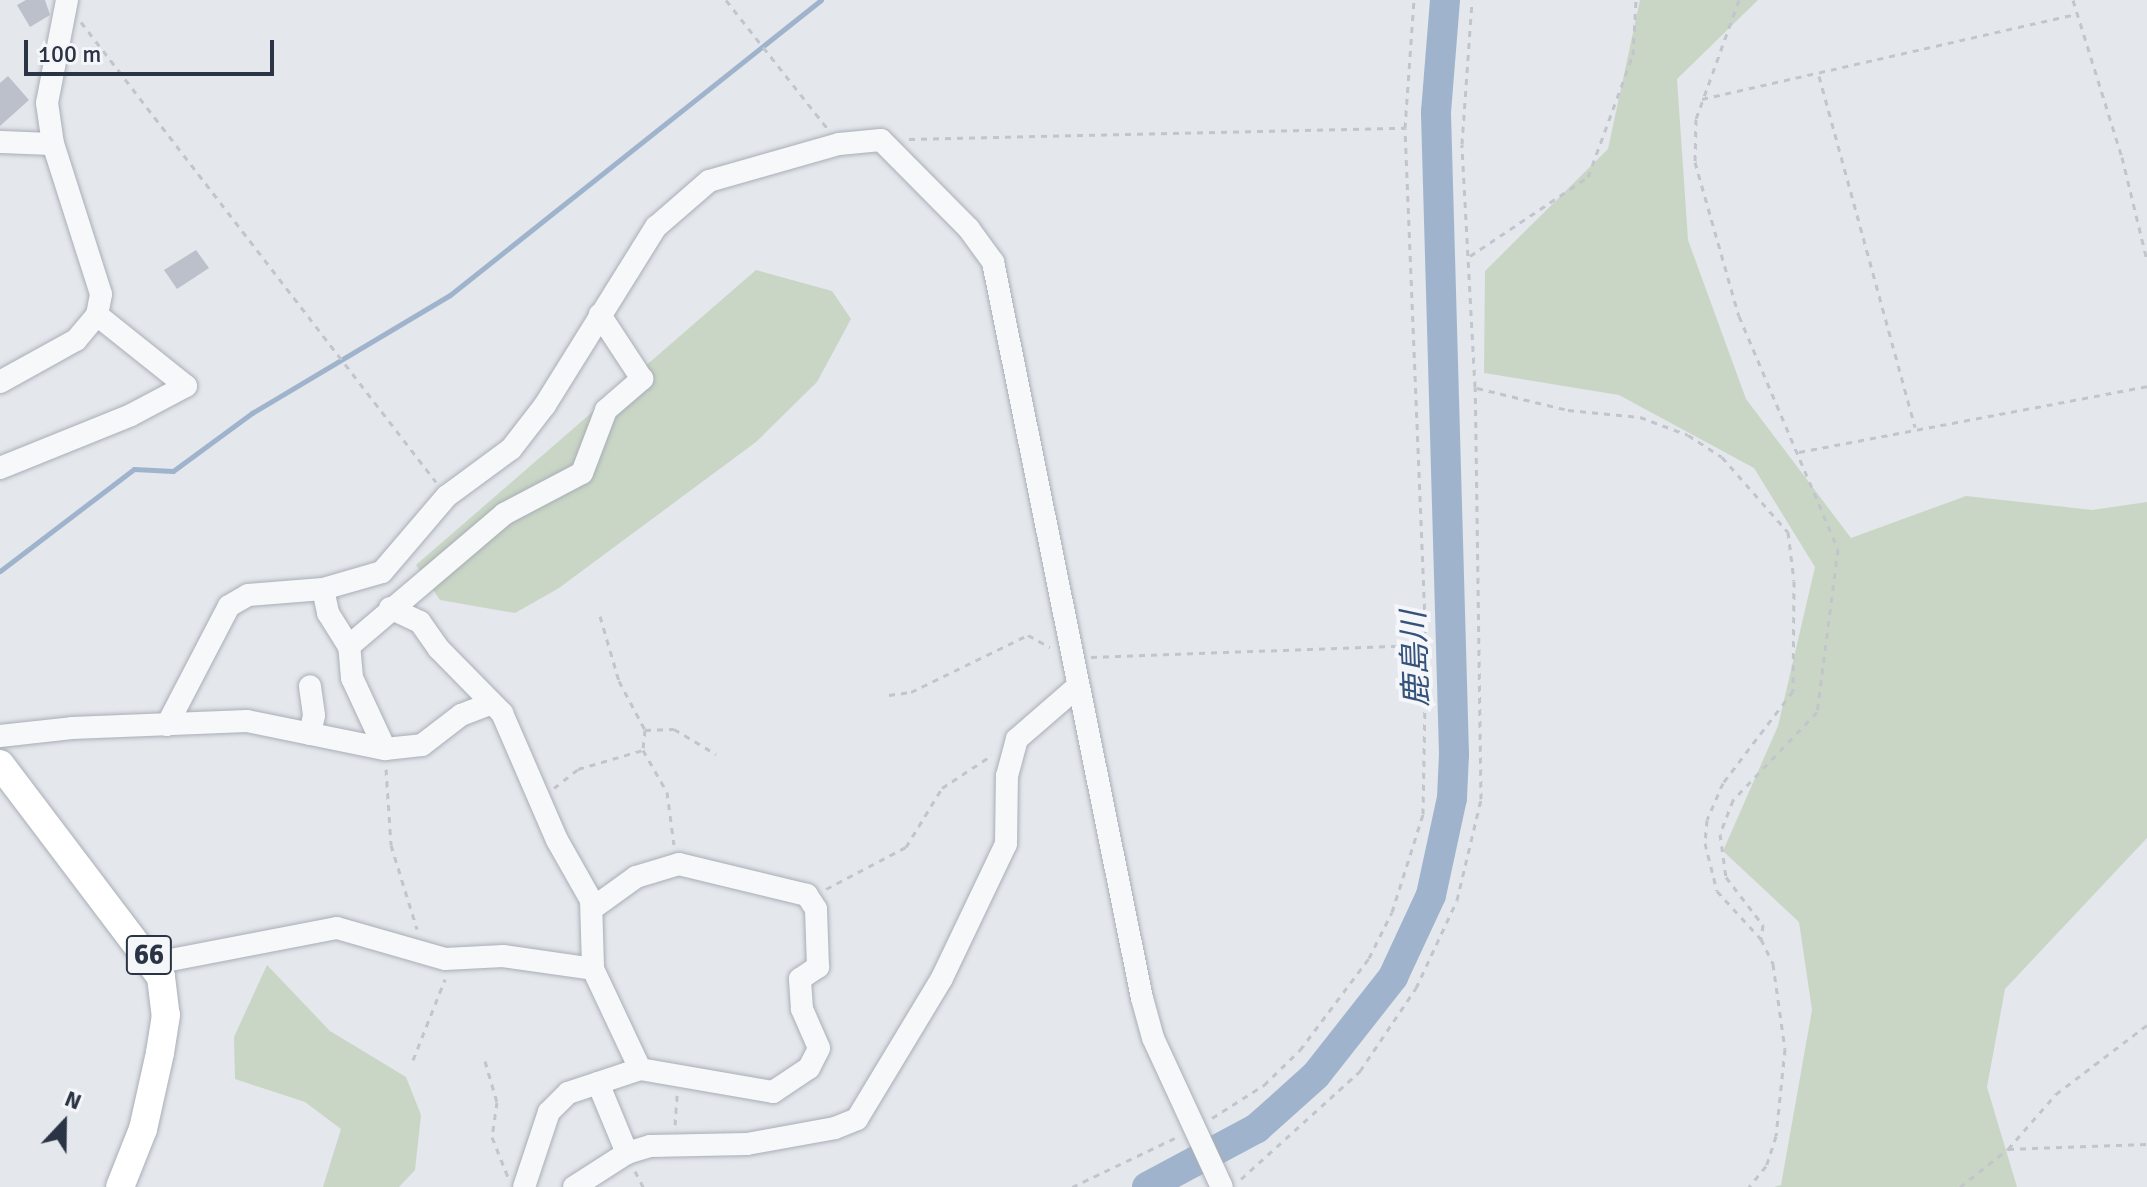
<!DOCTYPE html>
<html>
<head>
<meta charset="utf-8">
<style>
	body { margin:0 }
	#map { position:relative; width:2147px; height:1187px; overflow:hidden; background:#e4e7ec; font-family:Signika,"Noto Sans JP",sans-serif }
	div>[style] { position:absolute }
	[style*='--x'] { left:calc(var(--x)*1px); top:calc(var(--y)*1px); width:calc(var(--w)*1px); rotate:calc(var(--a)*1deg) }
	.green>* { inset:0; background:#c9d6c5 }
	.stream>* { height:5px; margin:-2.5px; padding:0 2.5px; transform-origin:2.5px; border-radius:2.5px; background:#9fb4cc }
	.river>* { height:30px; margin:-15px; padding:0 15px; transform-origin:15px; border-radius:15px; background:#9fb4cc }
	.building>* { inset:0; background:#bbc0ca }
	.path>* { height:3px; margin-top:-1.5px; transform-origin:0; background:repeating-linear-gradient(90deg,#c2c5cb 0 6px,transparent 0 12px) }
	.roads { filter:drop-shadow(0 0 2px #a9aeb7) drop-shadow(0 0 2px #a9aeb7) }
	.minor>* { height:22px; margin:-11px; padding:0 11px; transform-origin:11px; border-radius:11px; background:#f7f8fa }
	.major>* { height:28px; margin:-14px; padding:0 14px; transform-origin:14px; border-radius:14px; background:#fff }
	span { translate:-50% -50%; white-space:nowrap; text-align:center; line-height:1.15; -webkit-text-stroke:8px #f4f6f9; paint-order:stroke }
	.shield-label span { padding:2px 6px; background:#f4f6f9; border:2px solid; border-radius:6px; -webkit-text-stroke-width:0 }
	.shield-label { font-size:28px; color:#2b3445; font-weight:700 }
	.water-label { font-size:32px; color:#34527a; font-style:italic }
	.north { position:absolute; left:24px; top:1083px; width:80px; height:80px; -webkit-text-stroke:6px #f4f6f9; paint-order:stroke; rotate:22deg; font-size:22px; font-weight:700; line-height:32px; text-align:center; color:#2b3445 }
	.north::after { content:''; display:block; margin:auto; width:28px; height:36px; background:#2b3445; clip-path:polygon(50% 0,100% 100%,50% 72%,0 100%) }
	.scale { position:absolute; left:24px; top:40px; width:250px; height:36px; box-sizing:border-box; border:4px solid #2b3445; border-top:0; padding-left:10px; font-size:24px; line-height:28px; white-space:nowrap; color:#2b3445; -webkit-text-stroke:6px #f4f6f9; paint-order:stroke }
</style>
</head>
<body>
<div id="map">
	<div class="green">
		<i style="clip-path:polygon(1640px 0,1758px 0,1677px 79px,1688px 240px,1746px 399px,1851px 538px,1966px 496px,2092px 510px,2147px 502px,2147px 838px,2005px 989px,1987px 1087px,2017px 1187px,1774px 1187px,1781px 1185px,1812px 1010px,1799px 922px,1723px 851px,1778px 726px,1815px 567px,1754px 468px,1619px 395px,1484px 373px,1485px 271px,1608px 149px)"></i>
		<i style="clip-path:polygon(756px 270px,832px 291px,851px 319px,817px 382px,756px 442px,559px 588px,515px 613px,440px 600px,416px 565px)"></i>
		<i style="clip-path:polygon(267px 965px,330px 1031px,406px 1077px,421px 1115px,415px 1170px,399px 1187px,323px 1187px,341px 1129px,305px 1102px,235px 1079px,234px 1037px)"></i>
	</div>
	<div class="stream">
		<i style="--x:0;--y:571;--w:168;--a:-37.3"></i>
		<i style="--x:134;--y:469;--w:39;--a:3"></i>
		<i style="--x:173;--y:471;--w:98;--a:-36.3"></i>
		<i style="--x:252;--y:413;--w:230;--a:-30.8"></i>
		<i style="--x:450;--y:295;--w:474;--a:-38.5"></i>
	</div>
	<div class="river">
		<i style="--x:1147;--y:1187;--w:125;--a:-28.2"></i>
		<i style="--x:1257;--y:1128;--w:79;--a:-41.9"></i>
		<i style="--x:1316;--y:1075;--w:125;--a:-51.8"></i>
		<i style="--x:1393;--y:977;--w:90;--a:-65.1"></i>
		<i style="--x:1431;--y:895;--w:99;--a:-77.8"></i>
		<i style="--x:1452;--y:798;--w:44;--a:-87.4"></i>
		<i style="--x:1454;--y:754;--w:642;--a:-91.61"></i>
		<i style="--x:1436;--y:112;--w:112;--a:-85.4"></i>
	</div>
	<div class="building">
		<i style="clip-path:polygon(26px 0,45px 0,50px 15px,30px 27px,17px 5px)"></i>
		<i style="clip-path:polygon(8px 76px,29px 100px,0 126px,0 83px)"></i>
		<i style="clip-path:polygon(196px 250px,209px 268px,177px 289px,164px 270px)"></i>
	</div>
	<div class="path">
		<i style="--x:726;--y:0;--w:163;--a:51.7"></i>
		<i style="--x:1739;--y:0;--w:127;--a:109.9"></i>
		<i style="--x:1696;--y:119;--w:43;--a:91.3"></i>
		<i style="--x:1695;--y:162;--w:160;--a:74.1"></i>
		<i style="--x:1739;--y:316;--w:253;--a:67"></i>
		<i style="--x:1838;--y:549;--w:164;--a:97.3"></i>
		<i style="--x:1817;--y:712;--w:122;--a:133.7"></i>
		<i style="--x:1733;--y:800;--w:36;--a:111"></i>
		<i style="--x:1720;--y:834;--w:43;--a:82.1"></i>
		<i style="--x:1726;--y:877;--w:61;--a:52.4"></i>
		<i style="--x:1763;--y:925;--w:14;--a:98"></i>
		<i style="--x:2073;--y:0;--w:164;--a:72.7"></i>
		<i style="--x:2122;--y:157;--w:106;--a:76.4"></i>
		<i style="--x:81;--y:22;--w:581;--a:52.34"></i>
		<i style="--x:1819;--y:76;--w:364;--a:74.7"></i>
		<i style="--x:1702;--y:99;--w:385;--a:-12.8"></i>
		<i style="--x:909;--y:139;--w:496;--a:-1.3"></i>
		<i style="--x:1470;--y:256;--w:142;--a:-33.8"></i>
		<i style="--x:1588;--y:177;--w:130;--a:-69.8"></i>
		<i style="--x:1633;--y:55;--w:55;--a:-86.9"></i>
		<i style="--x:1477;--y:388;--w:94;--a:13.6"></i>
		<i style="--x:1568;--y:410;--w:72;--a:5.6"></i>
		<i style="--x:1640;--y:417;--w:51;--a:20.6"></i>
		<i style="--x:1688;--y:435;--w:40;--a:32.9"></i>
		<i style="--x:1722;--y:457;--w:100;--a:48.7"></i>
		<i style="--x:1788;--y:532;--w:49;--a:83"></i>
		<i style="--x:1794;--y:581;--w:110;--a:90.5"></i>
		<i style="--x:1793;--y:691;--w:116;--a:127.3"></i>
		<i style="--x:1723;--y:783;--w:40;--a:113.4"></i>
		<i style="--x:1707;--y:820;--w:23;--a:95"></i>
		<i style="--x:1705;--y:843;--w:49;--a:76"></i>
		<i style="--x:1717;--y:891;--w:65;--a:47.5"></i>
		<i style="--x:1761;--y:939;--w:28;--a:64"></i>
		<i style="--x:1773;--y:964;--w:86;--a:82"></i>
		<i style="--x:1785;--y:1049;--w:87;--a:95.9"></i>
		<i style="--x:1776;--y:1136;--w:32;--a:108"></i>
		<i style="--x:1766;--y:1166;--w:27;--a:129"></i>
		<i style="--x:1799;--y:452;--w:354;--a:-10.7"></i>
		<i style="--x:600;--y:616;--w:68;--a:73.7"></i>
		<i style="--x:619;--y:681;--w:55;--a:62"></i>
		<i style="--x:645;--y:730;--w:20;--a:96"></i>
		<i style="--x:1091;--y:657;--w:335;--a:-2.1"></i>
		<i style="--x:889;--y:695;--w:22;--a:-8"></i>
		<i style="--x:911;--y:692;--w:130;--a:-26"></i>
		<i style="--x:1028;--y:635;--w:25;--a:29"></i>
		<i style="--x:645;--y:730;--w:29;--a:-2"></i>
		<i style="--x:674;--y:729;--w:49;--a:30.8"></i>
		<i style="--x:386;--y:769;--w:76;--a:86.2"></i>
		<i style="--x:391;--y:845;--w:88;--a:72.8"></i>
		<i style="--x:554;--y:788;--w:31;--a:-38"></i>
		<i style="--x:578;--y:769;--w:68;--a:-16.3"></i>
		<i style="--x:643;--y:750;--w:48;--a:60.3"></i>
		<i style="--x:667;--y:792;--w:53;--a:82.5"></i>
		<i style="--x:826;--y:889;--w:90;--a:-27.7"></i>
		<i style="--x:906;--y:847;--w:69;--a:-58.6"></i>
		<i style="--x:942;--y:788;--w:60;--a:-33.4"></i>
		<i style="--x:413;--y:1060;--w:87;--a:-68.4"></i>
		<i style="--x:485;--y:1061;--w:43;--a:73.7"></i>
		<i style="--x:497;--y:1102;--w:35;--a:98"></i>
		<i style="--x:492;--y:1137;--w:43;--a:68.2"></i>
		<i style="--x:1212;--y:1118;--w:62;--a:-32.4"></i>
		<i style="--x:1264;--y:1085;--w:50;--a:-44.2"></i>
		<i style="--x:1300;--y:1050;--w:115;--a:-53.1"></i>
		<i style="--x:1369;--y:958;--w:51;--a:-63.4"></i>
		<i style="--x:1392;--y:912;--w:103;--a:-72.4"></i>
		<i style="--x:1423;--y:814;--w:169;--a:-89"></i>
		<i style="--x:1426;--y:645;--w:517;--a:-92.33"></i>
		<i style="--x:1405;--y:128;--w:128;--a:-86"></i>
		<i style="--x:675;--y:1125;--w:32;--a:-86"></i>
		<i style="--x:2008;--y:1149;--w:139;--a:-2.1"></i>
		<i style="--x:635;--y:1171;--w:18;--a:63"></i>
		<i style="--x:1241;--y:1179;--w:161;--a:-42.2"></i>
		<i style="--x:1360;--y:1071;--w:100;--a:-56"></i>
		<i style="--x:1416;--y:988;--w:97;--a:-65"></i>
		<i style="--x:1457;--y:900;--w:104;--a:-76.6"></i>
		<i style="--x:1481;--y:799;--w:412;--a:-90.8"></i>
		<i style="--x:1475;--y:387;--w:243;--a:-93.1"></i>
		<i style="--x:1462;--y:144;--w:144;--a:-86"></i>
		<i style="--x:1072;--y:1187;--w:116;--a:-25.5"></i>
		<i style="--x:1960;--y:1187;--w:61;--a:-38.4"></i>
		<i style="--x:2008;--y:1149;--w:73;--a:-48.9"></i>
		<i style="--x:2056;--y:1094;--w:114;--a:-37.2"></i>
	</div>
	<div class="roads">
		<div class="minor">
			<i style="--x:0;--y:142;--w:53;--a:2.2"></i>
			<i style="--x:0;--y:382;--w:87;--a:-28.9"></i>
			<i style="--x:76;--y:340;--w:33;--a:-50"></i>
			<i style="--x:97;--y:315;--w:21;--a:-79"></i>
			<i style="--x:101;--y:294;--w:157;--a:-107.7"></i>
			<i style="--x:53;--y:144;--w:41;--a:-98.3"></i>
			<i style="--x:47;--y:103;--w:105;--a:-79"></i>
			<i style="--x:0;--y:468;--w:141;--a:-22"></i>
			<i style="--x:131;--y:415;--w:62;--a:-27.8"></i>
			<i style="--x:186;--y:386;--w:114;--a:-141.4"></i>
			<i style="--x:323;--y:589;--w:25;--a:78"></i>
			<i style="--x:328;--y:613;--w:39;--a:58"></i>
			<i style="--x:390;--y:608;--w:33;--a:25"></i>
			<i style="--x:420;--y:622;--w:33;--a:55"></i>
			<i style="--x:439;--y:649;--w:90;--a:45.5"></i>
			<i style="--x:502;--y:713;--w:138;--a:66.6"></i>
			<i style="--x:557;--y:840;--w:69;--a:60.5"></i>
			<i style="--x:591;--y:900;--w:69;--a:88.3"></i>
			<i style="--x:593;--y:969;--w:110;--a:64.8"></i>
			<i style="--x:167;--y:725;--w:134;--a:-62.5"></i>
			<i style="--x:229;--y:606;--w:22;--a:-30"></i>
			<i style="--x:248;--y:595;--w:75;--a:-4.6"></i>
			<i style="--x:323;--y:589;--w:61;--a:-16.1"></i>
			<i style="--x:382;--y:572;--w:100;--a:-49.5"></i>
			<i style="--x:447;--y:496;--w:79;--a:-36.3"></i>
			<i style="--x:511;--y:449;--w:56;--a:-52.3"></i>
			<i style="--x:545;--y:405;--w:210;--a:-58.1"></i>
			<i style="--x:656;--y:227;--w:70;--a:-41"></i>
			<i style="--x:709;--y:181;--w:135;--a:-15.9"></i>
			<i style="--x:839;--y:144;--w:42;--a:-5.4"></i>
			<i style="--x:881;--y:140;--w:125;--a:45.3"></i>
			<i style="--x:969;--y:229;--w:41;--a:54"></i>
			<i style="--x:993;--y:262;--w:751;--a:78.56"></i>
			<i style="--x:1142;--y:998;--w:41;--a:74.6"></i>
			<i style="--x:1153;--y:1038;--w:164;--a:65.2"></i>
			<i style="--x:310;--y:734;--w:19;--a:-78"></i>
			<i style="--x:314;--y:715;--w:29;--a:-98"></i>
			<i style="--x:0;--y:736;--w:72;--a:-6.3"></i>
			<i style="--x:72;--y:728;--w:175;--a:-2.3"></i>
			<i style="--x:247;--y:721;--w:141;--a:11.5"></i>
			<i style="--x:385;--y:749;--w:37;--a:-6"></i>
			<i style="--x:422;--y:745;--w:49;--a:-37.6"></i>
			<i style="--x:461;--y:715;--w:30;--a:-21"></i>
			<i style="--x:385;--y:749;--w:78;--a:-114.9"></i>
			<i style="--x:352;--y:678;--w:32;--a:-95"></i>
			<i style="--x:349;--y:646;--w:204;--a:-40.4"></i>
			<i style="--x:504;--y:514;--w:88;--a:-27.7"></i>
			<i style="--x:582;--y:473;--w:67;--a:-69.1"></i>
			<i style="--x:606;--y:410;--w:48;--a:-40.7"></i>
			<i style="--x:642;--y:379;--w:77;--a:-123.3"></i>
			<i style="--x:155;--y:963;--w:185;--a:-10.9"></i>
			<i style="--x:337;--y:928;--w:112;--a:16"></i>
			<i style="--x:445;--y:959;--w:58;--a:-3"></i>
			<i style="--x:503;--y:956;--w:91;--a:8.2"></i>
			<i style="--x:598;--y:1083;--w:76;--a:67.5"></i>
			<i style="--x:524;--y:1187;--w:79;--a:-71.6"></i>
			<i style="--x:549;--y:1112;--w:27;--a:-45"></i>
			<i style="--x:568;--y:1093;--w:76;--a:-18.4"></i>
			<i style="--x:640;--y:1069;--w:135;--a:9.8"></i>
			<i style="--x:773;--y:1092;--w:43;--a:-33.7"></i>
			<i style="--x:809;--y:1068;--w:22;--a:-63"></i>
			<i style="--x:819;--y:1048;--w:43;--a:-113.6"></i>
			<i style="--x:802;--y:1009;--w:30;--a:-94"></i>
			<i style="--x:800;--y:979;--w:22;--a:-34"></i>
			<i style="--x:818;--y:967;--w:58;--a:-92"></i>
			<i style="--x:816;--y:909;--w:17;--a:-123"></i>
			<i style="--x:807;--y:895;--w:132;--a:-166.4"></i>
			<i style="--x:679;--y:864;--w:45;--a:163.2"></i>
			<i style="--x:636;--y:877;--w:53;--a:144.2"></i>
			<i style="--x:574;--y:1187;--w:63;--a:-32.7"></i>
			<i style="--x:627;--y:1153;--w:24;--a:-17"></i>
			<i style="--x:650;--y:1146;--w:97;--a:-1.2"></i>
			<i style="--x:747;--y:1144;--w:89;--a:-10.3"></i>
			<i style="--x:835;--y:1128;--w:24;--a:-22"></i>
			<i style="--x:857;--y:1119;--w:165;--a:-58.9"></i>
			<i style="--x:942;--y:978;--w:148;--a:-64.5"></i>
			<i style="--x:1006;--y:844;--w:68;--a:-89.2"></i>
			<i style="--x:1007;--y:776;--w:38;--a:-75"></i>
			<i style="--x:1017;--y:739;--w:79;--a:-40.9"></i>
		</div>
		<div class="major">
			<i style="--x:0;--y:764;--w:267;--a:52.9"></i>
			<i style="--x:161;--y:977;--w:38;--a:83"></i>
			<i style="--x:166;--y:1015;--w:38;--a:99"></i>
			<i style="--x:160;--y:1053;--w:78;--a:102.6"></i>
			<i style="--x:143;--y:1129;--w:62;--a:111.6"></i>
		</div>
	</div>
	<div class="shield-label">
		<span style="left:149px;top:955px">66</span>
	</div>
	<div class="water-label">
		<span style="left:1416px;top:659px;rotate:-92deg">鹿島川</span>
	</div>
	<div class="north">N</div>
	<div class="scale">100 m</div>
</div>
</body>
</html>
